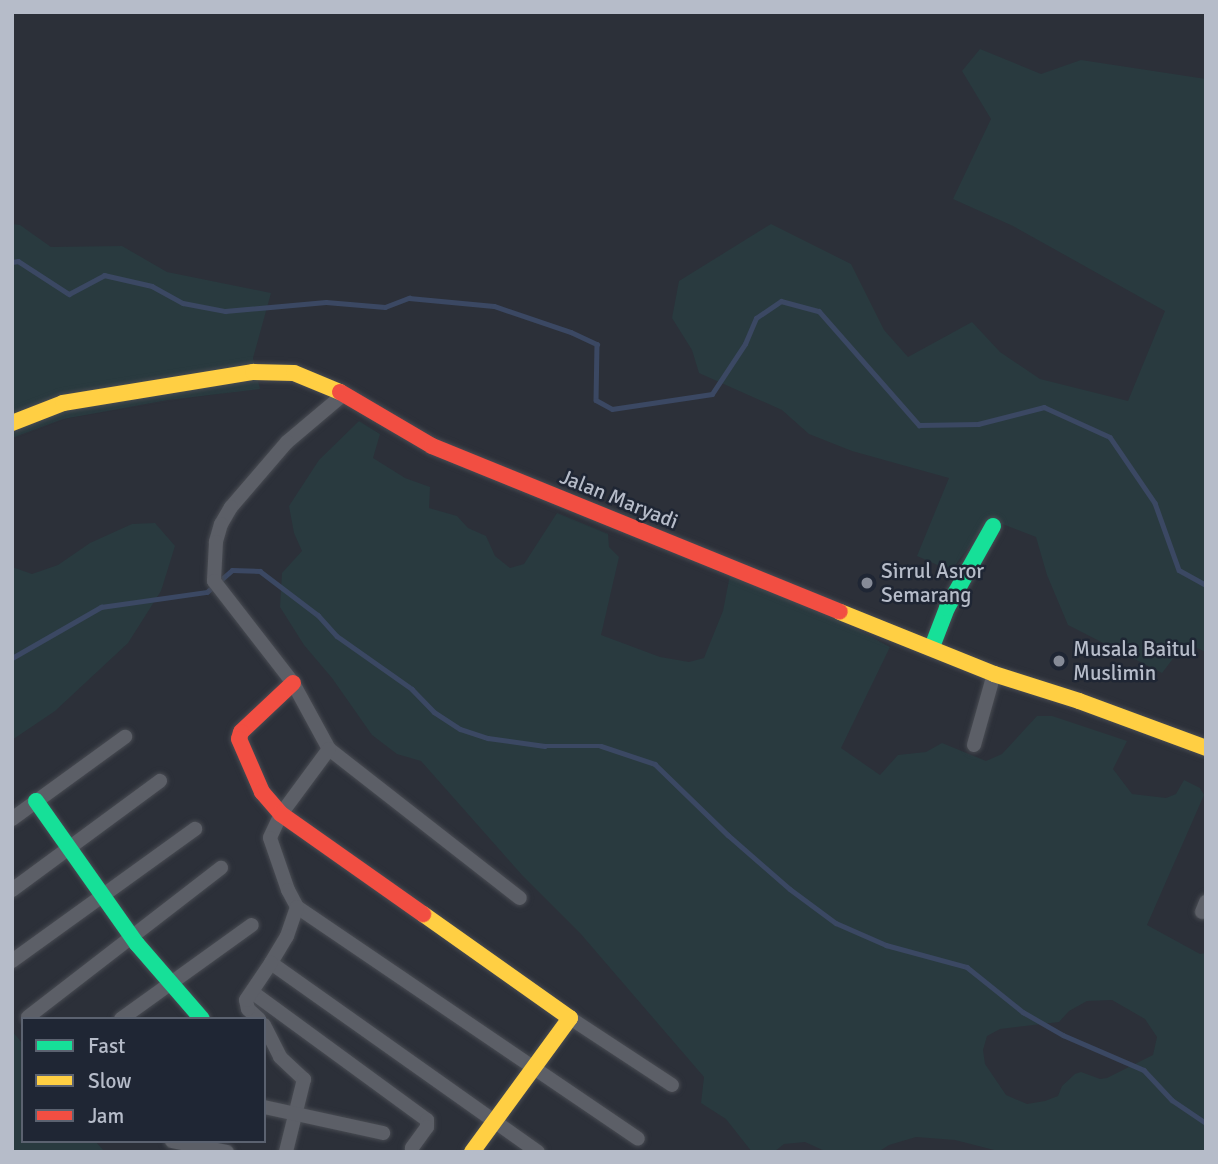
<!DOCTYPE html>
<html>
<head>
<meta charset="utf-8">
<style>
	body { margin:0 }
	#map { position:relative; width:1218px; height:1164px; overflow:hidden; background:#2c3039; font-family:Signika,sans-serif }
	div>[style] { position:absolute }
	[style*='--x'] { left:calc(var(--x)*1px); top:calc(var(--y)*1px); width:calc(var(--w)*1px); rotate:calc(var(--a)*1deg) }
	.green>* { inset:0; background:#293a3f }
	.stream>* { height:4.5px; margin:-2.25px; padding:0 2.25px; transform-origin:2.25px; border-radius:2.25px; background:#3b4863 }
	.roads { filter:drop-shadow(0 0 2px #484b52) drop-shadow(0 0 2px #484b52) }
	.street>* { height:14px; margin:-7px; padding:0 7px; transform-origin:7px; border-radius:7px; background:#5c5f67 }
	.fast>* { height:16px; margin:-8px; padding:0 8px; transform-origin:8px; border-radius:8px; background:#16e098 }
	.slow>* { height:16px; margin:-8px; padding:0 8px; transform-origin:8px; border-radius:8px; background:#ffcf43 }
	.jam>* { height:16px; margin:-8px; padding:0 8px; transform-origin:8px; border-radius:8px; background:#f24e42 }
	.dots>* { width:19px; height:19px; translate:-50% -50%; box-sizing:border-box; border:4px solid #1f2634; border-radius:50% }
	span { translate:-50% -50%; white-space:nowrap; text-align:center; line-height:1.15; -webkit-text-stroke:5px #1f2634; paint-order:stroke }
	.street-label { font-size:21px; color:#b6bcc9 }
	.poi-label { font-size:21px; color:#b6bcc9 }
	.left { translate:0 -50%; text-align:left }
	.frame { position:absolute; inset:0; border:14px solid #b6bcc9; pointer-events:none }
	.legend { position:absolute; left:21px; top:1017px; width:245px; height:126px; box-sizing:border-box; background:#1f2634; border:2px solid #5b6270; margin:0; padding:9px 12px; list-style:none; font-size:21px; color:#b6bcc9 }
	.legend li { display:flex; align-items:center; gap:14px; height:35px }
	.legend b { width:35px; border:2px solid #5b6270 }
</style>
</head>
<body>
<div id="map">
	<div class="green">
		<i style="clip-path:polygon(980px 49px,1041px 74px,1081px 60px,1206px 79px,1206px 652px,1185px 643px,1162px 673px,1068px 625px,1047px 575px,1036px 537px,989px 519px,951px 571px,917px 556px,949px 478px,852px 451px,809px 434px,782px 410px,699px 373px,692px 350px,672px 318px,679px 281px,771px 224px,851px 264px,884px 330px,908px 357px,972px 322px,1000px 352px,1040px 379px,1128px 401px,1165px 311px,1013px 226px,953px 199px,991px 119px,962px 71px)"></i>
		<i style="clip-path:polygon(12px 224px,20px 225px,51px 247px,122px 246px,167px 272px,271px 293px,253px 358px,260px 389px,168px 400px,63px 419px,12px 438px)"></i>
		<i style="clip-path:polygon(evenodd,359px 421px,380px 434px,373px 458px,405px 478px,430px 487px,429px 508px,457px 516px,468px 528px,486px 536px,495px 556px,510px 568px,524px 564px,557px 513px,608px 534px,609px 547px,619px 557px,601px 635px,660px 657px,689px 662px,704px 658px,723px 611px,730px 575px,845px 623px,890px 647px,841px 748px,880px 775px,898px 755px,926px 752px,942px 743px,986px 761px,1002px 754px,1037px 716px,1052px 716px,1127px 741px,1113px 769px,1132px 794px,1166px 798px,1176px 794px,1184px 780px,1200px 788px,1204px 795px,1147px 925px,1200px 954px,1206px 953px,1206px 1152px,1002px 1152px,955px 1140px,916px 1137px,889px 1145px,878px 1152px,827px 1152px,805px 1142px,784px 1144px,774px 1152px,752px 1152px,726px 1119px,701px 1103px,704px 1077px,580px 933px,522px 875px,421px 761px,397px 754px,372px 735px,332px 678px,304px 645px,280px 607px,282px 573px,302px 551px,294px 533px,289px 506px,319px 460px,359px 421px,1112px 1000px,1145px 1019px,1157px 1037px,1153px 1055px,1107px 1078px,1100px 1079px,1081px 1072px,1075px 1074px,1062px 1086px,1058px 1096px,1045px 1101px,1027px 1104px,1006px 1095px,985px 1064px,983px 1050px,987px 1036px,1000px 1029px,1059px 1022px,1069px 1011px,1087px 1001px,1112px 1000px)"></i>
		<i style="clip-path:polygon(155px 523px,175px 546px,161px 591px,128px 643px,55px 711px,12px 740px,12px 567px,32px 574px,58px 565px,90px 543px,132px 524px)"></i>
		<i style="clip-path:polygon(12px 1031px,23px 1044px,23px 1141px,95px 1141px,105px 1152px,12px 1152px)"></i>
	</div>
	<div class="stream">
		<i style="--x:12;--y:262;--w:6;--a:-9"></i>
		<i style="--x:18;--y:261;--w:61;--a:32.9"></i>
		<i style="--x:69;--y:294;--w:40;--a:-28"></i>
		<i style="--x:104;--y:275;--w:49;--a:12.9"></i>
		<i style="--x:152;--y:286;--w:35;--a:29"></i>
		<i style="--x:183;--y:303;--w:43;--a:10.8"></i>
		<i style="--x:225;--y:311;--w:101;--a:-5.1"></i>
		<i style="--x:326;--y:302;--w:59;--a:4.8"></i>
		<i style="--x:385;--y:307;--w:26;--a:-21"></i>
		<i style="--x:409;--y:298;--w:85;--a:5.4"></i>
		<i style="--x:494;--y:306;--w:81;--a:18.7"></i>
		<i style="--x:571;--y:332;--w:29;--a:25"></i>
		<i style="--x:597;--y:344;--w:56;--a:91"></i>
		<i style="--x:596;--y:400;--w:18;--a:29"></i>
		<i style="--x:612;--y:409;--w:101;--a:-8.5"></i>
		<i style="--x:712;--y:394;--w:60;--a:-56.6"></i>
		<i style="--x:745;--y:344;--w:28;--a:-67"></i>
		<i style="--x:756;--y:318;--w:30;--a:-34"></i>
		<i style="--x:781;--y:301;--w:39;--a:15"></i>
		<i style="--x:819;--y:311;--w:152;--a:48.7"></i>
		<i style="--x:919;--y:425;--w:59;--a:-1"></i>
		<i style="--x:978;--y:424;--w:68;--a:-14.4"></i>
		<i style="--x:1044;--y:407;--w:72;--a:24.4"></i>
		<i style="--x:1110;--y:437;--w:80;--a:55.7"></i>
		<i style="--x:1155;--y:503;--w:71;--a:70.3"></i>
		<i style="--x:1179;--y:570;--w:31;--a:29"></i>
		<i style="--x:12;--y:658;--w:103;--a:-29.8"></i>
		<i style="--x:101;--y:607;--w:107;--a:-8.1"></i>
		<i style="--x:207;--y:592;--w:33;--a:-41"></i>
		<i style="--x:232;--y:570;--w:28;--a:2"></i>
		<i style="--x:260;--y:571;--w:73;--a:37.2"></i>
		<i style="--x:318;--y:615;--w:28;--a:48"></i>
		<i style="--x:337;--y:636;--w:92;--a:35.2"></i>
		<i style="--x:412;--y:689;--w:32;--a:46"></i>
		<i style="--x:434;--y:712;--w:31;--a:33"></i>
		<i style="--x:460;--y:729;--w:29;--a:18"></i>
		<i style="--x:488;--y:738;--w:57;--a:8.1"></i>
		<i style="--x:544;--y:746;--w:57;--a:0"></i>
		<i style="--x:601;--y:746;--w:57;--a:18.4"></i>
		<i style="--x:655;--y:764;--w:102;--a:44.2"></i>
		<i style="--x:728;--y:835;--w:82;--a:41.1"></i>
		<i style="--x:790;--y:889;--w:57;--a:36.5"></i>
		<i style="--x:836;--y:923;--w:55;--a:23.7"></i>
		<i style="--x:886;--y:945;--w:84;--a:15.2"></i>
		<i style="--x:967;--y:967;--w:72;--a:38.8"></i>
		<i style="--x:1023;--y:1012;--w:46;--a:29.9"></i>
		<i style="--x:1063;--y:1035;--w:88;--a:23.4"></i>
		<i style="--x:1144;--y:1070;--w:41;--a:47"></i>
		<i style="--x:1172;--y:1100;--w:41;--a:34.1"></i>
	</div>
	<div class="roads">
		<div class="street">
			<i style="--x:344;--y:394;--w:75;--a:139.9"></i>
			<i style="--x:287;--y:442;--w:86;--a:130.7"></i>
			<i style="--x:231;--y:507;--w:20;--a:120"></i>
			<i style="--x:221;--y:524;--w:19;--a:106"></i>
			<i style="--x:216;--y:542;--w:39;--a:93"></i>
			<i style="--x:214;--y:581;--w:129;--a:52.2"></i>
			<i style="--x:293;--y:683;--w:75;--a:61.4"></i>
			<i style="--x:329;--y:749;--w:242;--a:38"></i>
			<i style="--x:974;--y:745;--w:74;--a:-74.3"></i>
			<i style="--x:329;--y:749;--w:81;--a:126.4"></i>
			<i style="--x:281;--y:814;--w:26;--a:115"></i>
			<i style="--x:270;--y:838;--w:55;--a:70.9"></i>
			<i style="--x:288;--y:890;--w:19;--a:62"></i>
			<i style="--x:297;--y:907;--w:412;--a:34.2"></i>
			<i style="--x:12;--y:819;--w:140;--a:-36"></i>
			<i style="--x:12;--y:890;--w:184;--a:-36.4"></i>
			<i style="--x:297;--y:907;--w:31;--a:109"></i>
			<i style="--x:287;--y:936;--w:31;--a:121"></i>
			<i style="--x:271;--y:963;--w:327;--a:35.3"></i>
			<i style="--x:1202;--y:912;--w:11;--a:-68"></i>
			<i style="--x:12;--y:961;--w:226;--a:-35.8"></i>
			<i style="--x:252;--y:992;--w:217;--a:36.2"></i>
			<i style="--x:427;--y:1120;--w:7;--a:90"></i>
			<i style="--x:427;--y:1127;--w:26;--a:126"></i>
			<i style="--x:28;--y:1017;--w:244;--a:-37.7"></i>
			<i style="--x:570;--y:1018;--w:122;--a:33.3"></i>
			<i style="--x:121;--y:1019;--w:161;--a:-35.7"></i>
			<i style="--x:259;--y:1019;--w:15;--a:-138"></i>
			<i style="--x:248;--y:1009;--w:9;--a:-103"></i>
			<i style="--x:246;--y:1000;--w:45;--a:-56"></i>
			<i style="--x:264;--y:1025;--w:36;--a:63"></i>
			<i style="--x:280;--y:1057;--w:33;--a:43"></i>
			<i style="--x:304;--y:1079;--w:75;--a:103.9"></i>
			<i style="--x:264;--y:1107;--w:122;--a:12.3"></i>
			<i style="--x:172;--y:1141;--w:56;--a:11.3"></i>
		</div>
		<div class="fast">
			<i style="--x:932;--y:647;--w:42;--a:-69"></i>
			<i style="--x:947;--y:608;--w:94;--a:-60.7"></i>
			<i style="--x:36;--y:801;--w:175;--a:54.8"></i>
			<i style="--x:137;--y:944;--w:99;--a:49.1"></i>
		</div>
		<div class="slow">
			<i style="--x:12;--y:423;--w:55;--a:-21.4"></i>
			<i style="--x:63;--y:403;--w:193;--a:-9.3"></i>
			<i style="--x:253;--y:372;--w:41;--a:1.4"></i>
			<i style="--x:294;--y:373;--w:50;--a:22.4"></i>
			<i style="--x:840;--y:612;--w:166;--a:21.9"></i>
			<i style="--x:994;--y:674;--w:89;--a:17.6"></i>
			<i style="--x:1079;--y:701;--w:135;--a:20.3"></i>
			<i style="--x:423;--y:914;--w:180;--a:35.3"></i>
			<i style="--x:570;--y:1018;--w:166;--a:126.2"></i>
		</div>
		<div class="jam">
			<i style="--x:340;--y:392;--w:107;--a:30.4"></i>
			<i style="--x:432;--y:446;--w:440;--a:22.1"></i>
			<i style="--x:293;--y:683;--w:71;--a:136.7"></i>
			<i style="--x:241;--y:732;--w:7;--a:106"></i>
			<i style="--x:239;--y:739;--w:58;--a:66.5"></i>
			<i style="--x:262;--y:792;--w:29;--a:49"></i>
			<i style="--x:281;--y:814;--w:174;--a:35.2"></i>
		</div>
	</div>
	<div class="dots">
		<i style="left:867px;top:583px;background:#868b97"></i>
		<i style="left:1059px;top:661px;background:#868b97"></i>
	</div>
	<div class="street-label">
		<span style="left:619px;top:499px;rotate:22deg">Jalan Maryadi</span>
	</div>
	<div class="poi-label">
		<span class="left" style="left:881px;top:583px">Sirrul Asror<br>Semarang</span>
		<span class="left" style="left:1073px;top:661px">Musala Baitul<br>Muslimin</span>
	</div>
	<div class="frame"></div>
	<ul class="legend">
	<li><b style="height:9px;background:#16e098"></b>Fast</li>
	<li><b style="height:9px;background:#ffcf43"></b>Slow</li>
	<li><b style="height:9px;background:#f24e42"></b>Jam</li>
	</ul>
</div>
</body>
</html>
